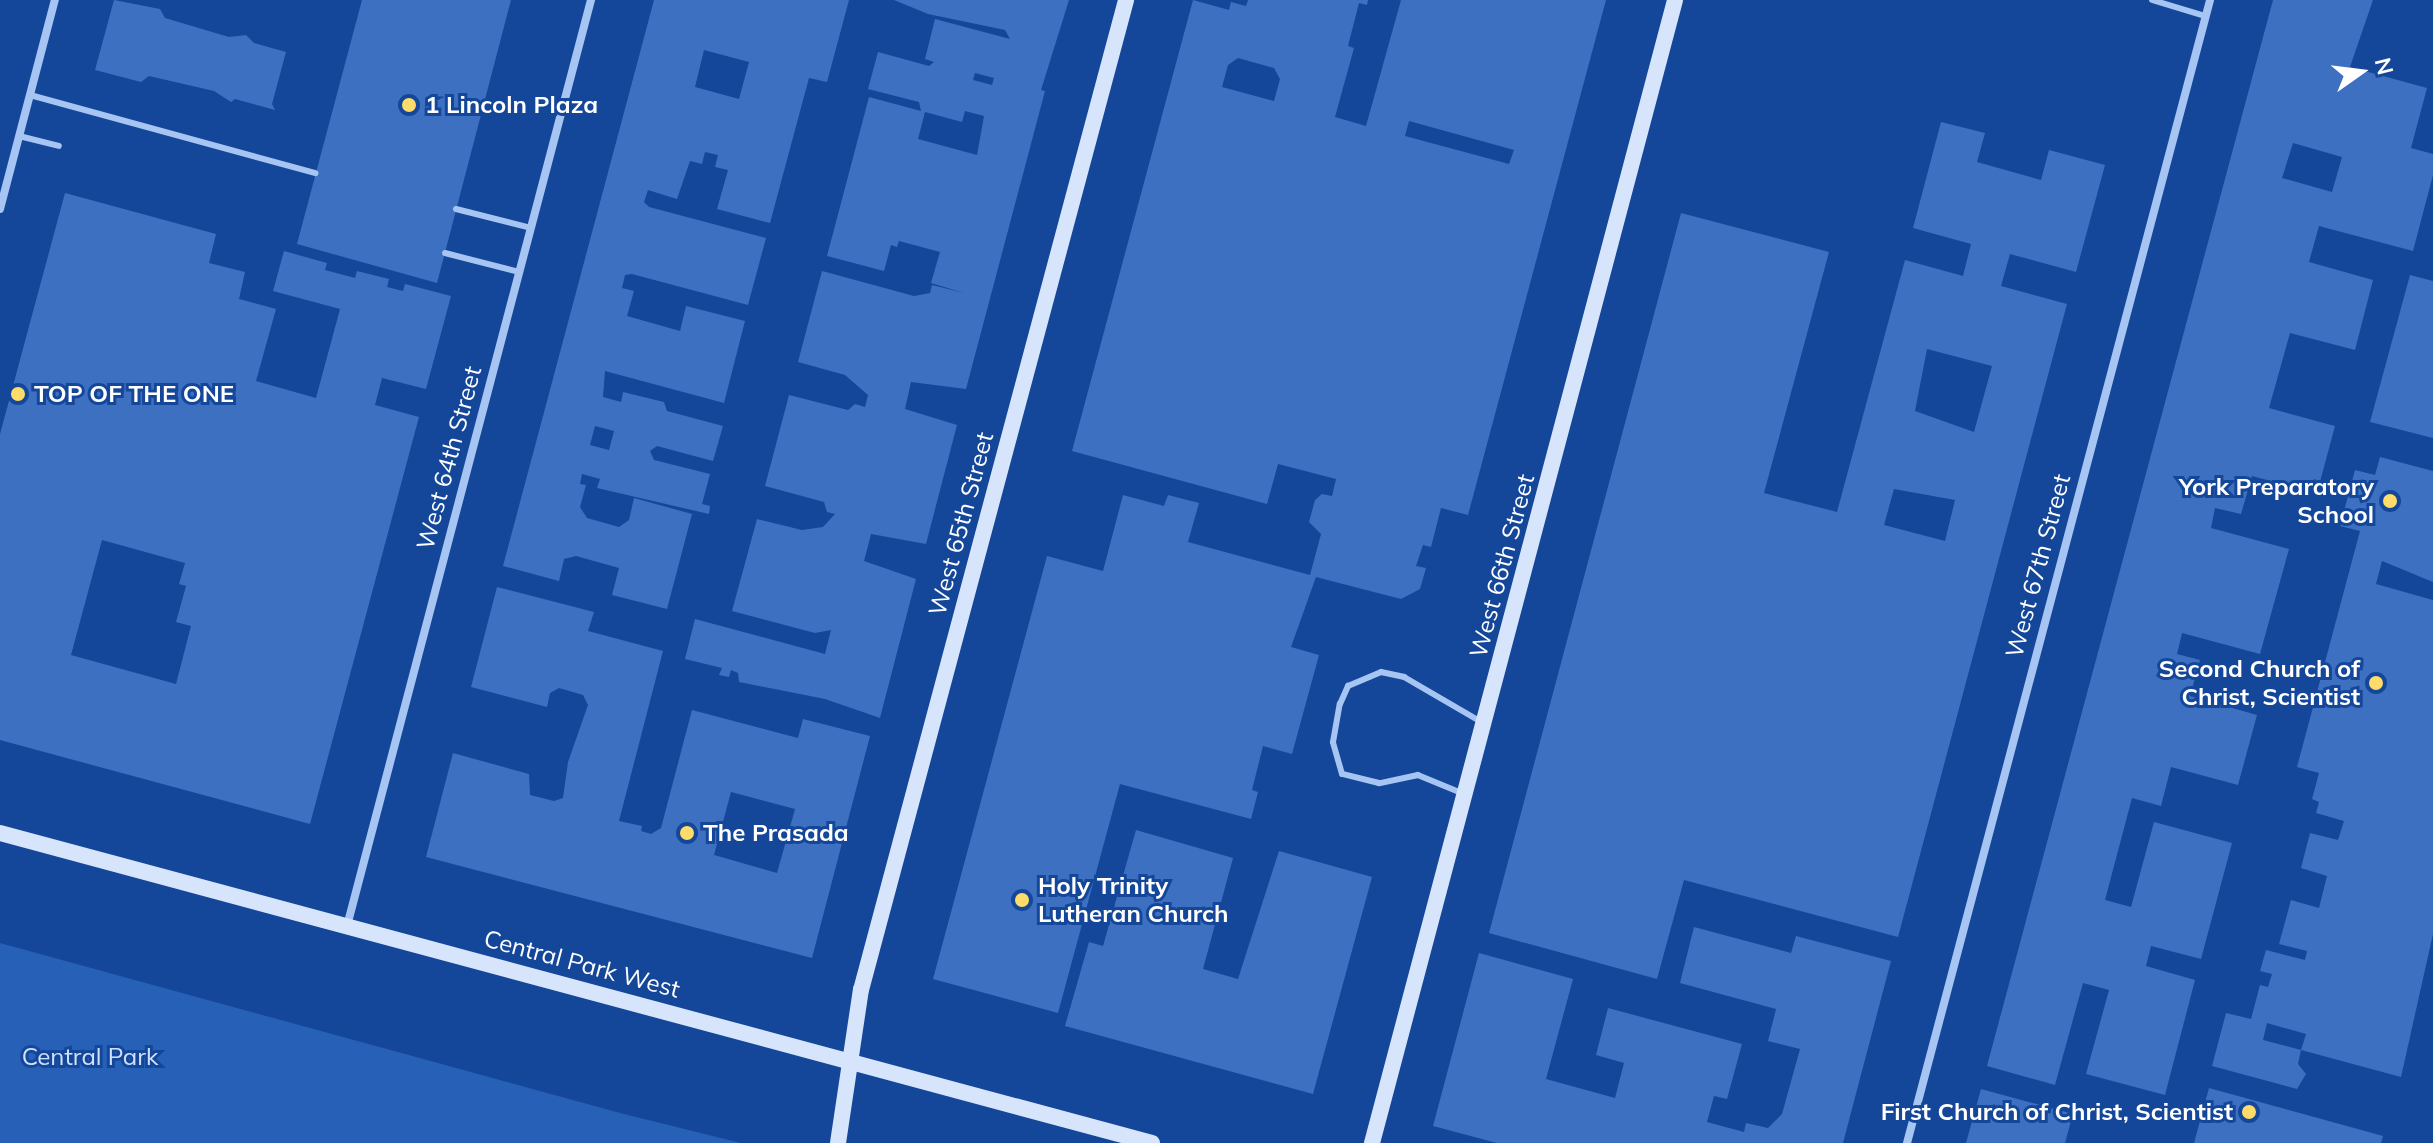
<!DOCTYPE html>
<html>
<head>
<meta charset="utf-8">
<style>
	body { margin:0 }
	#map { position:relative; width:2433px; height:1143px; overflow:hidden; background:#144799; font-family:Mulish,sans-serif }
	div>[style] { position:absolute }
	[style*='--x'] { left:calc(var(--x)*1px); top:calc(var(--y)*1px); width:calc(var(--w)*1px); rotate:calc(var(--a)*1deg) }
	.green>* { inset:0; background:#2760b7 }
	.building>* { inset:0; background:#3d70c1 }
	.lane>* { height:6px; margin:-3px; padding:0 3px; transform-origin:3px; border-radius:3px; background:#a7c5f3 }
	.street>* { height:8px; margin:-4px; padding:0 4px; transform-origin:4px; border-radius:4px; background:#a7c5f3 }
	.secondary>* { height:16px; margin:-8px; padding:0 8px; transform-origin:8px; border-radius:8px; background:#d6e5fc }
	.dots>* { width:22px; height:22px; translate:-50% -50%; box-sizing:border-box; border:4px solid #144799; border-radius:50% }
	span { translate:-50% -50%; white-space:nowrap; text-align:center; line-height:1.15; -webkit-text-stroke:6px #144799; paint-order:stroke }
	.poi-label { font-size:24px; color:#fff; font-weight:700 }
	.left { translate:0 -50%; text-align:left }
	.right { translate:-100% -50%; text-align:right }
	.street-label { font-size:24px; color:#fff }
	.park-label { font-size:24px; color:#cfe1fd }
	.north { position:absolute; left:2321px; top:32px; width:80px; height:80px; -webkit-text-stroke:6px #144799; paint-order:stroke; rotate:76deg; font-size:22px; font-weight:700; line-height:32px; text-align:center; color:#fff }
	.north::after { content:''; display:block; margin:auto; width:28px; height:36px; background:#fff; clip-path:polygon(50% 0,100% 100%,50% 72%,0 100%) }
</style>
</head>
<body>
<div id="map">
	<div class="green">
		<i style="clip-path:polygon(0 943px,620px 1113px,741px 1143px,0 1143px)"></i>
	</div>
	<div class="building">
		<i style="clip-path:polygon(114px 0,160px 9px,165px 18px,229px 37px,246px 35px,254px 43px,286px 52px,272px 104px,275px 110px,235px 99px,231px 102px,214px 91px,149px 76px,141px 82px,95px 70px)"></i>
		<i style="clip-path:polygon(362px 0,511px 0,437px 283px,297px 244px)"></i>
		<i style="clip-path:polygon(evenodd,654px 0,849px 0,827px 82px,809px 78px,770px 223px,717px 209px,728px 170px,715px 167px,718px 155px,705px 152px,702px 164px,690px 161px,677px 199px,648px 190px,644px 202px,649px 207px,766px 238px,748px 305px,632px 274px,625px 275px,622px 288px,634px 291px,627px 316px,680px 331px,686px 306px,745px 321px,724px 403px,605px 371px,603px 397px,621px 402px,623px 392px,664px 402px,667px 411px,723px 426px,713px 461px,657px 446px,650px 451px,654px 460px,710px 474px,702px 504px,710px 506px,709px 514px,597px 488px,600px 479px,582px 474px,580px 484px,586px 485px,580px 507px,587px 518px,619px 527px,629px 520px,634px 498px,692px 514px,667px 609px,612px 595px,619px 568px,576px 556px,564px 559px,559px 581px,503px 566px,654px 0,704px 50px,749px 62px,739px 99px,695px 87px,704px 50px,654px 0,595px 426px,614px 431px,609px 450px,590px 445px,595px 426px)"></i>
		<i style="clip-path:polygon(evenodd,894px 0,1069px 0,1041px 90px,1045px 91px,966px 389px,911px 382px,905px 409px,957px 425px,926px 544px,871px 534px,864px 561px,916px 579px,880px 718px,825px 699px,739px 682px,738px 673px,731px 670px,729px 677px,719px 675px,722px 668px,685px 659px,695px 619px,825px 654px,831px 630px,815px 633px,732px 611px,757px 519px,802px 530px,823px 527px,835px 514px,827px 512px,824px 502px,765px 486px,789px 395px,848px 410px,855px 404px,865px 407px,868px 395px,845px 375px,798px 362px,822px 271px,914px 296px,930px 293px,932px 285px,964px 293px,931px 283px,940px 252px,899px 241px,897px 247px,891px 245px,884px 271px,827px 256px,869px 97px,921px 111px,919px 102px,868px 89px,878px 52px,929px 66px,934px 62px,925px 59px,935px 19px,1010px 39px,1005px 30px,928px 14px,894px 0,975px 73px,994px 78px,992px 85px,973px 80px,975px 73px,894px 0,965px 111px,984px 116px,977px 155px,918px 139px,925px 112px,962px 122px,965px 111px)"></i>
		<i style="clip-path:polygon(evenodd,1193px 0,1229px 10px,1231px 2px,1246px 6px,1248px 0,1368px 0,1367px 5px,1359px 3px,1348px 46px,1354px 48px,1335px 117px,1366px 126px,1401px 0,1606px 0,1468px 515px,1441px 508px,1431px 547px,1423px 545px,1416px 566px,1426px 568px,1420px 589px,1401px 599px,1316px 577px,1291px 647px,1319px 655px,1292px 754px,1263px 746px,1252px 790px,1258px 792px,1251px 819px,1120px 784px,1058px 1013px,933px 979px,1047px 556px,1103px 571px,1123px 495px,1164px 506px,1168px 495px,1199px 503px,1188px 542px,1310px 575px,1321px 534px,1309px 522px,1315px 500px,1322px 494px,1332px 496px,1336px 479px,1278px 464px,1267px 504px,1072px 451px,1193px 0,1238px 58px,1274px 68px,1280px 79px,1274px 101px,1222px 87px,1228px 65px,1238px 58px,1193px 0,1409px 121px,1514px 150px,1509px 164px,1405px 136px,1409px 121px)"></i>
		<i style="clip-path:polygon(evenodd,2273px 0,2373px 0,2350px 67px,2427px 88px,2411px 148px,2433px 154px,2433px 175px,2413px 251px,2319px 226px,2309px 262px,2373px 280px,2355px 350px,2290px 333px,2269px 408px,2335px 426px,2317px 493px,2252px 476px,2241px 514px,2215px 508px,2211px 528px,2289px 549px,2260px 654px,2182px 633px,2177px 654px,2200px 660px,2190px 696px,2257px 715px,2238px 785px,2171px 767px,2161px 806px,2132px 798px,2105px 900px,2131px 907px,2154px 822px,2232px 843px,2201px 959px,2151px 946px,2146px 966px,2195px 980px,2165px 1095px,2086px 1074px,2109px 990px,2083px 983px,2055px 1085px,1987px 1066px,2273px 0,2293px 143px,2342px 157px,2332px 192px,2282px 178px,2293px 143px)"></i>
		<i style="clip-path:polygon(evenodd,1941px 122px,1985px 133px,1977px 162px,2041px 180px,2049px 150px,2105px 165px,2076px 272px,2010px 254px,2001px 286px,2067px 304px,1898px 937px,1684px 880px,1657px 979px,1489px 933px,1681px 213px,1829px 252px,1764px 493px,1837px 512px,1905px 260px,1963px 276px,1971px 244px,1913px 228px,1941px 122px,1927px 349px,1992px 366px,1974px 432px,1915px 411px,1927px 349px,1941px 122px,1894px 489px,1955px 500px,1945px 541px,1884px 525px,1894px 489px)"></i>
		<i style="clip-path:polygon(evenodd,65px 193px,216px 234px,209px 263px,245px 272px,239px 299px,276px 309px,256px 381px,316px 398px,340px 309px,273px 291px,284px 251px,327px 263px,325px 270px,355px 278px,357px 271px,389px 279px,387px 287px,403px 291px,405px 284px,451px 296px,426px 389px,382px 378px,375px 405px,419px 417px,310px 824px,0 740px,0 434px,65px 193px,102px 540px,185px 563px,179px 584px,186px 586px,176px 622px,191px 626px,176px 684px,71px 655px,102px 540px)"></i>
		<i style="clip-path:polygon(2410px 275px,2433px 281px,2433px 438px,2370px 422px)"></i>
		<i style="clip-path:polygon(2380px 457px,2433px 471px,2433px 582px,2382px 561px,2376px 584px,2433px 600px,2433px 934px,2401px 1077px,2301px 1050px,2306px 1034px,2267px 1023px,2263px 1040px,2301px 1050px,2298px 1064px,2306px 1074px,2297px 1089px,2212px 1066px,2226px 1013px,2251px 1019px,2260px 985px,2268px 987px,2272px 974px,2260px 971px,2266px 950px,2305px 960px,2307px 951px,2279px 944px,2291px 900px,2319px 908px,2327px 876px,2301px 868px,2310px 833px,2338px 840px,2344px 821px,2316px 813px,2319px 802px,2312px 799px,2319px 773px,2297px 767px,2360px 531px,2340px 526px,2355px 470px,2375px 475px)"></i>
		<i style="clip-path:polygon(evenodd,497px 587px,594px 612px,588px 631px,663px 651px,619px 821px,642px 826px,641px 831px,651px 834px,661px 828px,692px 710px,798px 738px,803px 719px,870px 736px,812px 958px,426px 857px,453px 753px,529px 774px,530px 795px,554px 801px,563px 798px,568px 762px,588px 705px,583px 695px,559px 688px,550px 693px,547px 707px,471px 687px,497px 587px,731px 792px,795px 809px,777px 873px,714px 855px,731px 792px)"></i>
		<i style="clip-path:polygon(1136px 830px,1233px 858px,1203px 969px,1238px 979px,1279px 851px,1372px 877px,1313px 1094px,1065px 1026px,1089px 942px,1103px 946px)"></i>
		<i style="clip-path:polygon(1694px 927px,1791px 953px,1796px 936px,1891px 961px,1843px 1143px,1497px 1143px,1433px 1126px,1479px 953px,1573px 979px,1546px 1079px,1615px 1098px,1624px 1063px,1596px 1055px,1608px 1008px,1742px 1044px,1727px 1099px,1714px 1096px,1707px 1122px,1744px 1132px,1746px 1123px,1768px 1128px,1782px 1114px,1800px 1049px,1768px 1041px,1776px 1009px,1680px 983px)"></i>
		<i style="clip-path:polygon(2209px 1088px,2383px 1136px,2381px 1143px,2194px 1143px)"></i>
		<i style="clip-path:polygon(1981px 1089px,2073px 1114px,2065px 1143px,1966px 1143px)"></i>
	</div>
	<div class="lane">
		<i style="--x:2152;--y:0;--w:55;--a:16.8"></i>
		<i style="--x:30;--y:95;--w:296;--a:15.3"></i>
		<i style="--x:19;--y:136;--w:41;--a:14"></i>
		<i style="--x:456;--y:209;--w:77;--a:14.2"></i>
		<i style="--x:445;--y:253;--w:76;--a:14.4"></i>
		<i style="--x:1464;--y:794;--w:50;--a:-157.6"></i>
		<i style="--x:1418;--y:775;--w:40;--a:168"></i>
		<i style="--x:1379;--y:783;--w:38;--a:-166"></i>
		<i style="--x:1342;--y:774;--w:33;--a:-106"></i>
		<i style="--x:1333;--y:742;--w:39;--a:-80"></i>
		<i style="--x:1340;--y:704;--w:20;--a:-66"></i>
		<i style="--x:1348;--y:686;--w:36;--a:-23"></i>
		<i style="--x:1381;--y:672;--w:24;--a:12"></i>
		<i style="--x:1404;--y:677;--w:91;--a:30.2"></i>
	</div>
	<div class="street">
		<i style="--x:0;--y:209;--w:216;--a:-75.3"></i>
		<i style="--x:347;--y:926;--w:958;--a:-75.24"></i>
		<i style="--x:1907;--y:1143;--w:1182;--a:-75.15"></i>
	</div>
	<div class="secondary">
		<i style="--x:0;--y:833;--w:1193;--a:15.06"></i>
		<i style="--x:838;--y:1143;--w:155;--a:-81.5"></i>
		<i style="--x:861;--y:990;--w:1025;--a:-75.01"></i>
		<i style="--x:1372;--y:1143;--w:1182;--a:-75.15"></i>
	</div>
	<div class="dots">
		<i style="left:409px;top:105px;background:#ffdc69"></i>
		<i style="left:18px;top:394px;background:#ffdc69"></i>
		<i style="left:2390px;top:501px;background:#ffdc69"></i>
		<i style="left:2376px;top:683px;background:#ffdc69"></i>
		<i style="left:687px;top:833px;background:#ffdc69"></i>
		<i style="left:1022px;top:900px;background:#ffdc69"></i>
		<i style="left:2249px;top:1112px;background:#ffdc69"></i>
	</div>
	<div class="poi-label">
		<span class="left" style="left:425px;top:105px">1 Lincoln Plaza</span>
		<span class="left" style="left:34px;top:394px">TOP OF THE ONE</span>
		<span class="right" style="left:2374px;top:501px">York Preparatory<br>School</span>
		<span class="right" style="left:2360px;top:683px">Second Church of<br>Christ, Scientist</span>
		<span class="left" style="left:703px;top:833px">The Prasada</span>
		<span class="left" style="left:1038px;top:900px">Holy Trinity<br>Lutheran Church</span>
		<span class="right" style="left:2233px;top:1112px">First Church of Christ, Scientist</span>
	</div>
	<div class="street-label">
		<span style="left:449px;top:458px;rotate:-75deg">West 64th Street</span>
		<span style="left:961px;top:524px;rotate:-75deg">West 65th Street</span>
		<span style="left:1502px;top:566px;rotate:-75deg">West 66th Street</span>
		<span style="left:2038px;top:566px;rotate:-75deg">West 67th Street</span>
		<span style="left:582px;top:964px;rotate:15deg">Central Park West</span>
	</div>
	<div class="park-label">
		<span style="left:90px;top:1057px">Central Park</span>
	</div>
	<div class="north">N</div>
</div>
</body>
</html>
